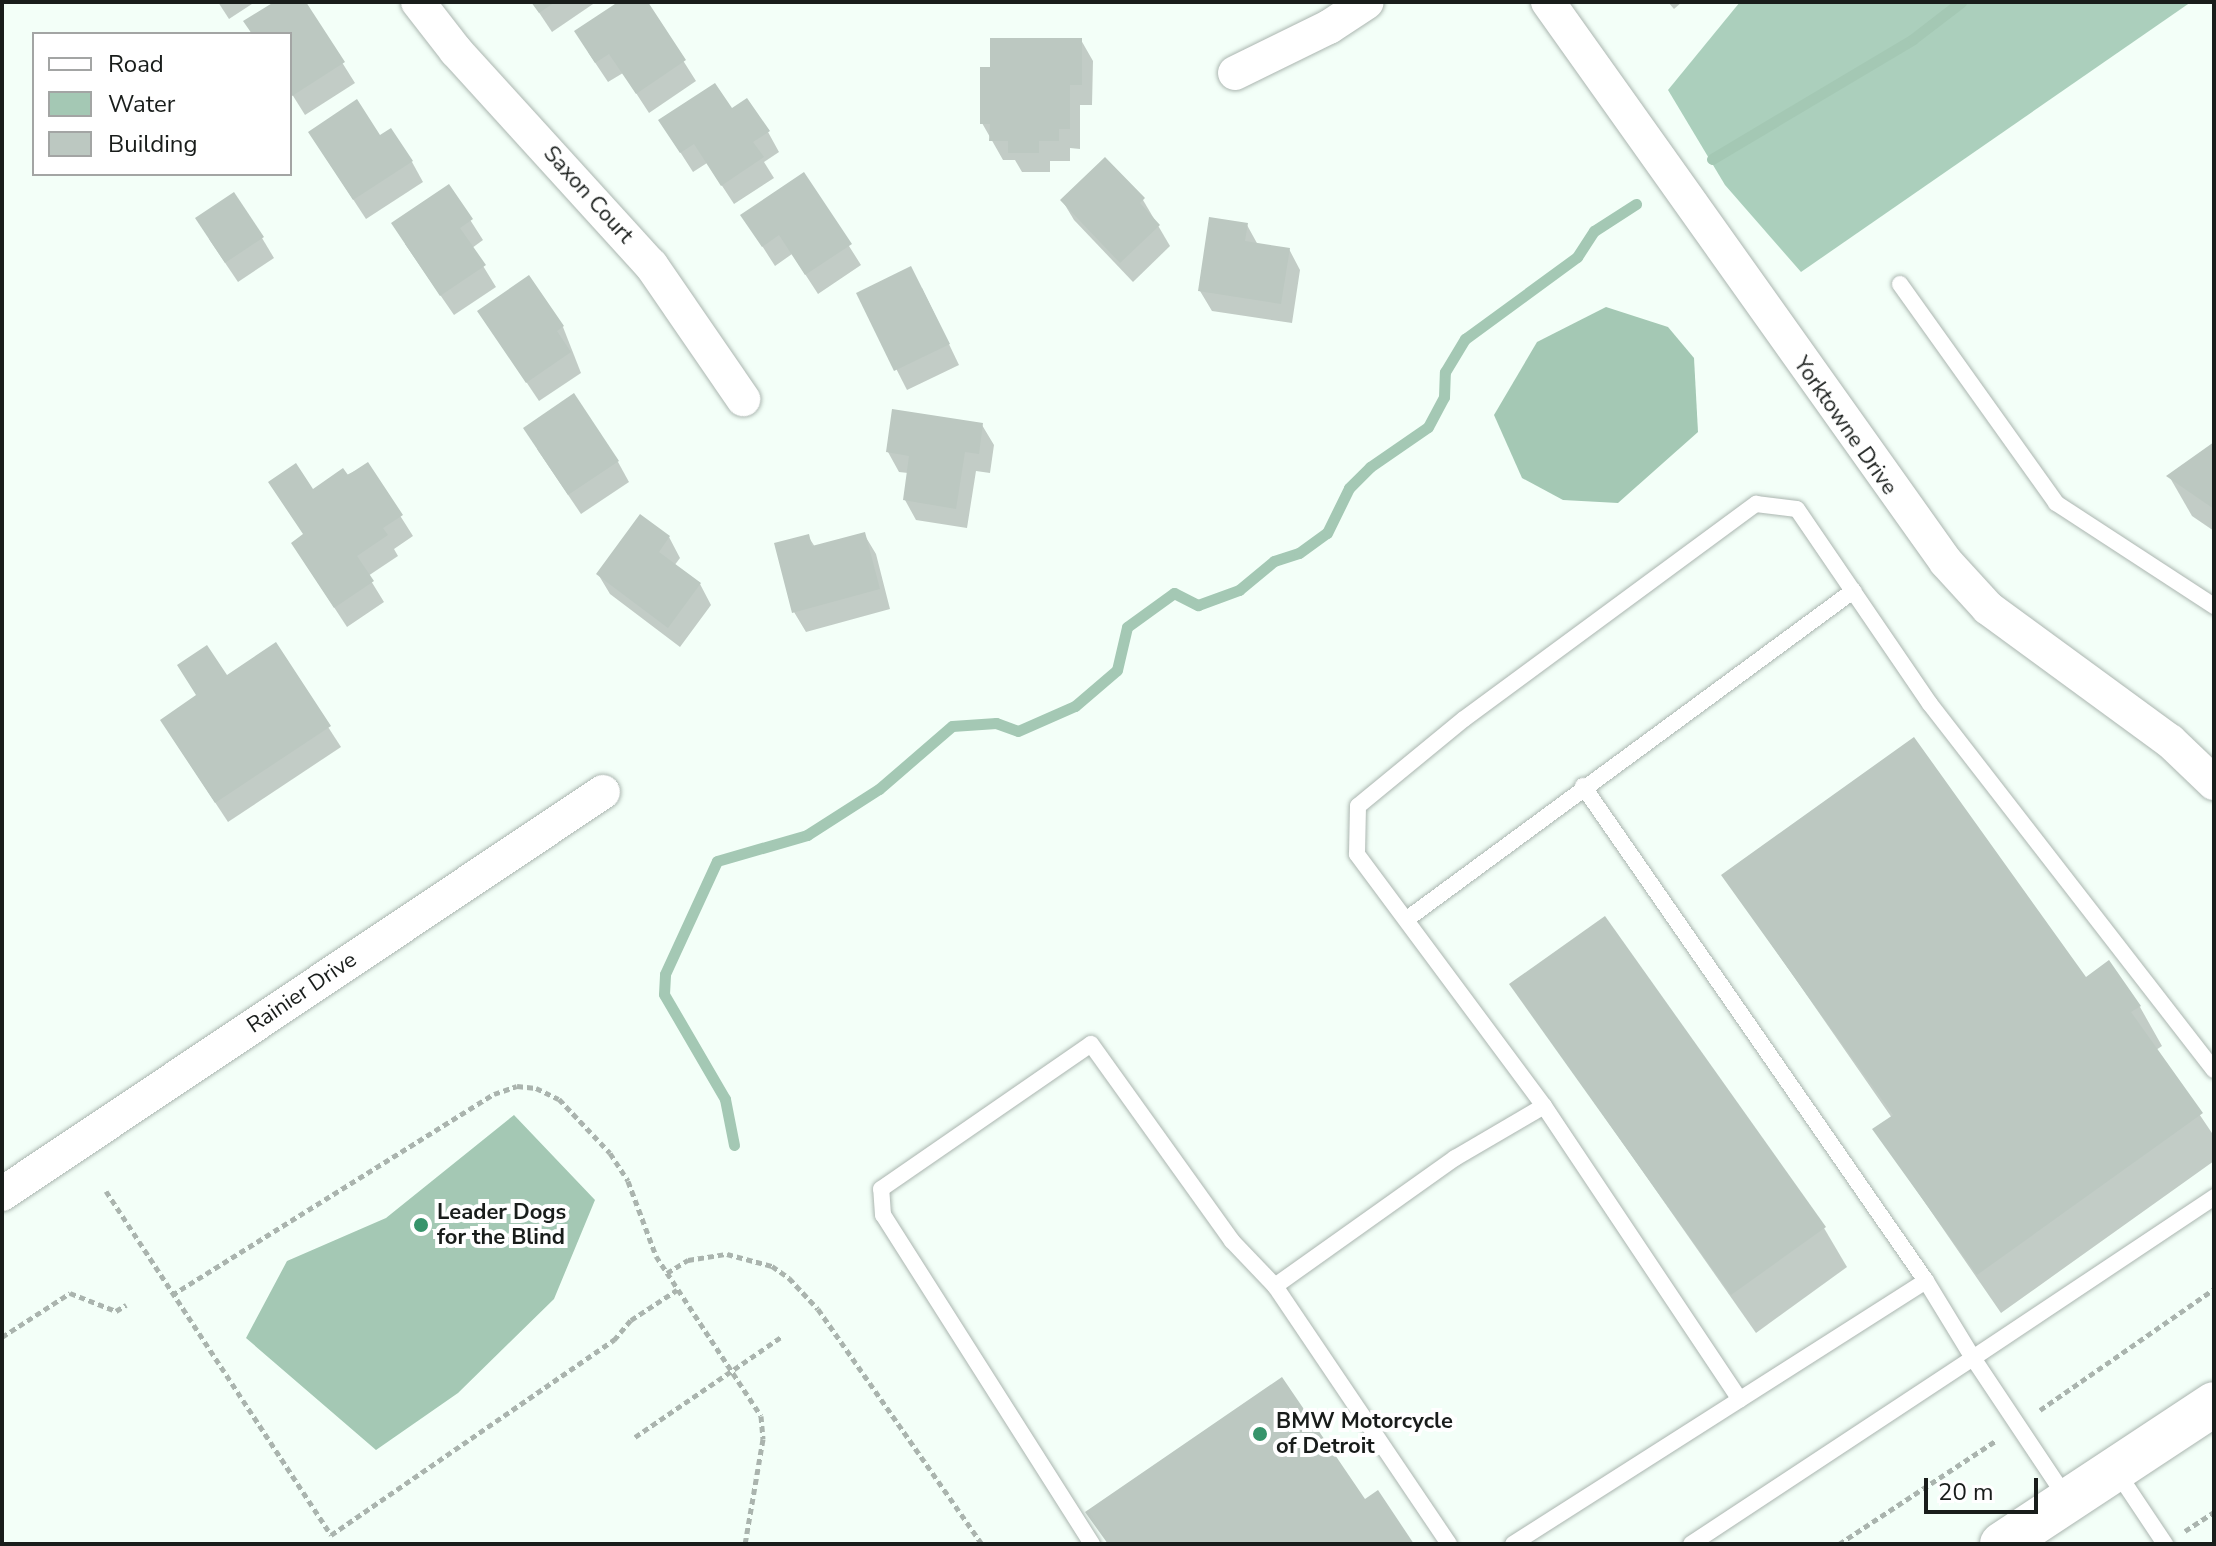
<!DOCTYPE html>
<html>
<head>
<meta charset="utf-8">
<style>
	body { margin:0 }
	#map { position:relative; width:2216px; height:1546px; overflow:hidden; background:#f3fff8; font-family:"Nunito Sans",sans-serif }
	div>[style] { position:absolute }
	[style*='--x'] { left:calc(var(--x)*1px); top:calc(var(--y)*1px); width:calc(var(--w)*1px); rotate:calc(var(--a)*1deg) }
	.forest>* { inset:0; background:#abcfbc }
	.water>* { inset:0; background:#a4c8b4 }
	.shadow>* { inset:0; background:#0003 }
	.stream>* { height:11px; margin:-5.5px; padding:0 5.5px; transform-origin:5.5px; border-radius:5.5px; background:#a4c8b4 }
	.building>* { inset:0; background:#bcc8c1 }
	.path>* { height:5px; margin-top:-2.5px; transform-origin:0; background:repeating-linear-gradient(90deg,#aab4ae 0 6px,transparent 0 10px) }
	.roads { filter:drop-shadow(0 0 2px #abb6b0) drop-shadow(0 0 2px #abb6b0) }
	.service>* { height:16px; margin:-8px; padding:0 8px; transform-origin:8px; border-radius:8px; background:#fff }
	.minor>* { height:34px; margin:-17px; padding:0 17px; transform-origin:17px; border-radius:17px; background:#fff }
	.primary>* { height:44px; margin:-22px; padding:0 22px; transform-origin:22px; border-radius:22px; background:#fff }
	.dots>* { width:22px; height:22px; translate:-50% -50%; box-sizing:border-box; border:4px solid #fff; border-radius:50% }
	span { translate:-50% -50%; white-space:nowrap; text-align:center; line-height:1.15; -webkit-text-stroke:8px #fff; paint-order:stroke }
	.street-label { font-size:22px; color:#191d1b }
	.poi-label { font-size:22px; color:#191d1b; font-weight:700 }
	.left { translate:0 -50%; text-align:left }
	.frame { position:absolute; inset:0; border:4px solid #191d1b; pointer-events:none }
	.legend { position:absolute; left:32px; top:32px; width:260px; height:144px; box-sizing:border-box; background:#fff; border:2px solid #a3a5a4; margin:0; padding:10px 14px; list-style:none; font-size:24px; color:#191d1b }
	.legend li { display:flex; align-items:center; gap:16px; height:40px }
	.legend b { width:40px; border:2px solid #a3a5a4 }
	.scale { position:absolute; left:1924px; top:1478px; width:114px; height:36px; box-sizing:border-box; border:4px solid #191d1b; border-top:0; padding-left:10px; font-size:24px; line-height:28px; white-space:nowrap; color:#191d1b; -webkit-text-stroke:6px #fff; paint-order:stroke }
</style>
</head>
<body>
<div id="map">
	<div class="forest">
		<i style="clip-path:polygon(1740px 2px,2191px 2px,1801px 272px,1725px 185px,1668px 90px)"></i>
	</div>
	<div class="water">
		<i style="clip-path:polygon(1606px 307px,1668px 327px,1694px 358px,1698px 432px,1618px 503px,1563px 500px,1522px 478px,1494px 415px,1537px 342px)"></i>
		<i style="clip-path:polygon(514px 1115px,595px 1200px,554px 1299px,458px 1393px,376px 1450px,246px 1338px,287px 1261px,386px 1218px)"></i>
	</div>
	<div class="shadow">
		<i style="clip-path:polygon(218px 2px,255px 2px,229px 19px)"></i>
		<i style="clip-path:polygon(277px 2px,304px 2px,355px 83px,305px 115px,290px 91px,290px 34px,253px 34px)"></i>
		<i style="clip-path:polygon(532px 2px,596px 2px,552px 32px)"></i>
		<i style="clip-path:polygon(622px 2px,646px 2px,696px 81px,649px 113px,623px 73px,608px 82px,588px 52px)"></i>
		<i style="clip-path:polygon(1668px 2px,1682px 2px,1674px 9px)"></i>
		<i style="clip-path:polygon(1081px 40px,1093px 61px,1092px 105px,1080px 105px,1080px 149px,1070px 148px,1070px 161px,1050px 161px,1050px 172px,1022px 172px,1015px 160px,1003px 160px,982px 123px,992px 68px)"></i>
		<i style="clip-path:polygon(768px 132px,779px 152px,764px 162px,774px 178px,734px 204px,707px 163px,693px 172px,673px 141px)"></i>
		<i style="clip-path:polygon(322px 152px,412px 162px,423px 182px,366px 219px)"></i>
		<i style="clip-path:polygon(1105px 160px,1143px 200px,1170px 246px,1133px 282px,1074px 220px,1062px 200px)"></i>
		<i style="clip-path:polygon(804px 175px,861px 265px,818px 294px,792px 254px,775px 266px,755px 235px)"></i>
		<i style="clip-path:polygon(449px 187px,483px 240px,472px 248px,496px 287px,454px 315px,405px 244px)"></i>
		<i style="clip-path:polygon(1247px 225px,1258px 245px,1289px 249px,1300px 270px,1292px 323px,1212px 311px,1200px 291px)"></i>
		<i style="clip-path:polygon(262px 238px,274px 258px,238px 282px,209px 239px)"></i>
		<i style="clip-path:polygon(922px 288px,959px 365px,907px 390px,858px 294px)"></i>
		<i style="clip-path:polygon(563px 327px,581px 373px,539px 401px,492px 331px)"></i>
		<i style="clip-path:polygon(982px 425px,994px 445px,990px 473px,976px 471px,967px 528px,916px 520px,905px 500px,908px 473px,899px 472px,888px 452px)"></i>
		<i style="clip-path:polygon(2214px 445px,2214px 531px,2192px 516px,2169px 476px)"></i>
		<i style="clip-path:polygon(537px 449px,618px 462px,629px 482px,581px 514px)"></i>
		<i style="clip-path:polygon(368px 465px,413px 536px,394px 549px,398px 556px,368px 576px,384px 602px,347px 627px,305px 563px,305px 536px,312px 491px)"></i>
		<i style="clip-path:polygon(864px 534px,876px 554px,890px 609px,806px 632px,794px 612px,808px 536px,815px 547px)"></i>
		<i style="clip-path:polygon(669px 537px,680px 558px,674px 566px,700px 584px,711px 605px,680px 647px,610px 594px,598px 574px)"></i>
		<i style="clip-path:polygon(275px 645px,341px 747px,228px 822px,174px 740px,226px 678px)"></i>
		<i style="clip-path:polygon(1724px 876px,2085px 980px,2140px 1007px,2162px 1046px,2156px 1050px,2214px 1136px,2214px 1161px,2001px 1313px,1875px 1130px,1892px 1118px)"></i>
		<i style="clip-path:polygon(1512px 985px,1824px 1228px,1847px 1267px,1756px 1333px)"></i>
	</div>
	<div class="stream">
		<i style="--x:1712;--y:159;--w:234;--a:-30.8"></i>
		<i style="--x:1913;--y:39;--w:61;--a:-37.6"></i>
		<i style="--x:734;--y:1145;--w:47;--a:-101.1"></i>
		<i style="--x:725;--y:1099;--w:121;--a:-120.2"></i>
		<i style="--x:664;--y:994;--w:20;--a:-87"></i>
		<i style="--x:665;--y:974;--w:124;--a:-65.3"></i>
		<i style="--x:717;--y:861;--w:94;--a:-16.1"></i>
		<i style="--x:807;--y:835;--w:85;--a:-32.6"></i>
		<i style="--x:879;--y:789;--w:96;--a:-40.8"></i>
		<i style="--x:952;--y:726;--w:44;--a:-3.9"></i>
		<i style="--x:996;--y:723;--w:23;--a:20"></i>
		<i style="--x:1018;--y:731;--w:62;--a:-23.7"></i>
		<i style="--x:1075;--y:706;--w:55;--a:-40.6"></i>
		<i style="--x:1117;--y:670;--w:44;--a:-76.9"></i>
		<i style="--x:1127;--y:627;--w:58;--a:-35.9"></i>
		<i style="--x:1174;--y:593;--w:27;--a:27"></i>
		<i style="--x:1198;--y:605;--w:44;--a:-20.1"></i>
		<i style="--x:1239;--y:590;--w:45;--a:-39.6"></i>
		<i style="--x:1274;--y:561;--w:26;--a:-18"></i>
		<i style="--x:1299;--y:553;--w:34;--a:-36"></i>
		<i style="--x:1327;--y:533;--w:50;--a:-63.9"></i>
		<i style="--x:1349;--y:488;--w:30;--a:-45"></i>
		<i style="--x:1370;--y:467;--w:70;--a:-34.6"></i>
		<i style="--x:1428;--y:427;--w:34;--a:-62"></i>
		<i style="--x:1444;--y:397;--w:25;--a:-88"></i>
		<i style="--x:1445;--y:372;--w:39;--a:-59"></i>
		<i style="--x:1465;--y:339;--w:139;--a:-36.2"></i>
		<i style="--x:1577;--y:257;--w:31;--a:-57"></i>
		<i style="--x:1594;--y:231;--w:50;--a:-32.7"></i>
	</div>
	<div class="building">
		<i style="clip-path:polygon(274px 2px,306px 2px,345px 62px,292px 96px,290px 34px,252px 34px,243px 21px)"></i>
		<i style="clip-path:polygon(531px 2px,555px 2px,539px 13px)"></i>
		<i style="clip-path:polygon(618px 2px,648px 2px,686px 60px,636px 94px,609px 54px,595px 63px,574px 31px)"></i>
		<i style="clip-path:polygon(990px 38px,1082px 38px,1082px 85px,1070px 85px,1070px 129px,1059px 129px,1059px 141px,1039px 141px,1039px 153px,1008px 153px,1008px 141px,989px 141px,990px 124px,980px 124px,980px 67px,990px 67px)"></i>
		<i style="clip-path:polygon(715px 83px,732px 108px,747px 98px,770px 131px,753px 142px,764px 157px,721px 186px,694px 144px,680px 153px,658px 120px)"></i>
		<i style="clip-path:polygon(357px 99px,380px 135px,391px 128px,413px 161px,353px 200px,308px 132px)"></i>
		<i style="clip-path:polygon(1105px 157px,1145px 198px,1140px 203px,1160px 225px,1120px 263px,1060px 200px)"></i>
		<i style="clip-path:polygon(804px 172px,852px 244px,805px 275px,779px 235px,762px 247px,740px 215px)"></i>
		<i style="clip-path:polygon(449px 184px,473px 219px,460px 228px,486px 265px,440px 296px,391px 223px)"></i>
		<i style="clip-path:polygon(234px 192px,264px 237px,225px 263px,195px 218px)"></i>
		<i style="clip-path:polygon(1209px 217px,1248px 223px,1245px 241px,1290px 248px,1281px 304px,1198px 291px)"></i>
		<i style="clip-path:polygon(911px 266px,950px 344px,894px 371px,856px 293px)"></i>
		<i style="clip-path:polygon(529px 275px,564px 326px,557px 331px,571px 352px,526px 383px,477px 311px)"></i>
		<i style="clip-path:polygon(574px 393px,619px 461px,568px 495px,523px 428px)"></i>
		<i style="clip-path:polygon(892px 409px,983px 423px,979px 454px,965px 452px,956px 509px,903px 500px,909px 456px,886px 452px)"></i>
		<i style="clip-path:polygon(2214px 442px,2214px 509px,2166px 476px)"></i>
		<i style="clip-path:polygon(368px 462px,403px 515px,383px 528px,388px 535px,357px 556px,374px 581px,334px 608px,291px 543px,303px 534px,268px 482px,296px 463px,313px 489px,343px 468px,348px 475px)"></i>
		<i style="clip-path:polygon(640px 514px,670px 536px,659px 552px,701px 583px,668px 628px,596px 574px)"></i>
		<i style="clip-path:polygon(865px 532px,880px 589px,792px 613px,774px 543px,809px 534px,812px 546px)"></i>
		<i style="clip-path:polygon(276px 642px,331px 726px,215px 803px,160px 720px,196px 695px,177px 665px,207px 645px,227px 675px)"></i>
		<i style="clip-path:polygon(1914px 737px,2086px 977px,2109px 960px,2141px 1006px,2131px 1012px,2203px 1113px,1977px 1275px,1872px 1129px,1893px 1115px,1721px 875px)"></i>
		<i style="clip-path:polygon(1605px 916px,1826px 1227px,1731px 1295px,1509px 984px)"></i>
		<i style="clip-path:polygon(1282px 1377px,1365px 1499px,1378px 1490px,1414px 1544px,1108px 1544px,1085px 1512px)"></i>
	</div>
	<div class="path">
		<i style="--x:106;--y:1191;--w:411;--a:56.8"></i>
		<i style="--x:331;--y:1535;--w:344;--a:-34.6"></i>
		<i style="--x:614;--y:1340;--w:26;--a:-50"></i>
		<i style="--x:631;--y:1320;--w:55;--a:-33.1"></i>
		<i style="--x:667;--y:1273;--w:25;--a:-32"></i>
		<i style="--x:688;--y:1260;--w:39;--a:-9"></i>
		<i style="--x:727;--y:1254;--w:47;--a:14.9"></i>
		<i style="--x:772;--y:1266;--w:21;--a:35"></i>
		<i style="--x:789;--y:1278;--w:42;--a:46.9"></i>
		<i style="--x:818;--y:1309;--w:287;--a:55.1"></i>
		<i style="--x:172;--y:1295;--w:380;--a:-32"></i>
		<i style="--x:494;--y:1094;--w:24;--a:-19"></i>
		<i style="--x:517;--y:1086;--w:19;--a:6"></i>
		<i style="--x:536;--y:1088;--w:25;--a:26"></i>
		<i style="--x:559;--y:1099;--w:74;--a:46.6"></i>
		<i style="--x:610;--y:1153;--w:33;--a:57"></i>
		<i style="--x:628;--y:1181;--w:80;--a:69.5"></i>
		<i style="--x:656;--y:1256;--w:191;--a:56.7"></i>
		<i style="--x:761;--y:1416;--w:23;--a:85"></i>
		<i style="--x:763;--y:1439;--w:107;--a:99.7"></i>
		<i style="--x:2;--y:1337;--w:81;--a:-32.9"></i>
		<i style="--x:70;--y:1293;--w:49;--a:21.4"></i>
		<i style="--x:116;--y:1311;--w:12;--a:-31"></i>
		<i style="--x:2040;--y:1410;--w:212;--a:-34.8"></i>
		<i style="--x:635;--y:1437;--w:177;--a:-34.4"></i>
		<i style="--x:2185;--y:1531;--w:35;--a:-33"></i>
		<i style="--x:1839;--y:1544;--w:187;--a:-33.4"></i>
	</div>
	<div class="roads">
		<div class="service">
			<i style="--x:1900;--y:284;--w:269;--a:54.5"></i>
			<i style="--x:2056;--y:503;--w:189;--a:33.1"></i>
			<i style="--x:1583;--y:786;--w:602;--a:55.28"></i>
			<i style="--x:1926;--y:1281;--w:90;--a:58.6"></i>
			<i style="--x:1973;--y:1358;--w:290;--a:-33.7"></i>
			<i style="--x:1407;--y:919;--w:554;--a:-36.33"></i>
			<i style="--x:1544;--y:1106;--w:314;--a:-126.6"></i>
			<i style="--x:1357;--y:854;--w:48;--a:-88.8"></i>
			<i style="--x:1358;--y:806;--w:137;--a:-39.4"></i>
			<i style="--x:1464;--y:719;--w:363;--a:-36.4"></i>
			<i style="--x:1756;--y:504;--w:41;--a:7"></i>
			<i style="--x:1797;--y:509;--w:236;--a:55.7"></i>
			<i style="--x:1930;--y:704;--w:463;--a:52.2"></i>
			<i style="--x:1275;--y:1286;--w:221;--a:-35.4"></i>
			<i style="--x:1455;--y:1158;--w:103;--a:-30.3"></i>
			<i style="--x:1544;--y:1106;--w:353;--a:56.3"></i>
			<i style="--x:2117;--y:1472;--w:87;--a:56.3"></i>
			<i style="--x:1092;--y:1544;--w:390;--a:-122.4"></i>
			<i style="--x:883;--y:1215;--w:26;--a:-94"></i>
			<i style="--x:881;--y:1189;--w:255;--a:-34.6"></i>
			<i style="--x:1091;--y:1044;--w:242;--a:54.4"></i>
			<i style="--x:1232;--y:1241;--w:62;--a:46.3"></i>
			<i style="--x:1275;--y:1286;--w:311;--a:56"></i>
			<i style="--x:1513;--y:1544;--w:490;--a:-32.5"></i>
			<i style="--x:1691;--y:1544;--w:338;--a:-33.4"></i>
			<i style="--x:1973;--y:1358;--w:169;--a:56.3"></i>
		</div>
		<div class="minor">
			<i style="--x:418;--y:2;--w:62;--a:52.2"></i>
			<i style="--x:456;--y:51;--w:290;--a:47.7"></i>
			<i style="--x:651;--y:265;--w:163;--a:55.5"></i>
			<i style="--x:1548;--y:2;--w:687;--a:54.6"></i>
			<i style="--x:1946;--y:562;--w:62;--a:47.6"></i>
			<i style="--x:1988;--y:608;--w:225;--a:36.2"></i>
			<i style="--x:2170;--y:741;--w:61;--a:43.7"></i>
			<i style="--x:1235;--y:73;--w:105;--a:-26.1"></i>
			<i style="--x:1329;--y:27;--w:45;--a:-33.3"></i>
			<i style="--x:2;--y:1194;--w:723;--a:-33.78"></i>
		</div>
		<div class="primary">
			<i style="--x:2002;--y:1544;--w:254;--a:-33.4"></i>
		</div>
	</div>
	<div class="dots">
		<i style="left:421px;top:1225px;background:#37946b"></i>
		<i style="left:1260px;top:1434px;background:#37946b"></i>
	</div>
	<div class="street-label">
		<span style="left:588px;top:195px;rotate:48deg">Saxon Court</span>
		<span style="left:1845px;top:426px;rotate:55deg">Yorktowne Drive</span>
		<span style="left:302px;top:993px;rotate:-34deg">Rainier Drive</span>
	</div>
	<div class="poi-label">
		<span class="left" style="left:437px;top:1225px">Leader Dogs<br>for the Blind</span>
		<span class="left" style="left:1276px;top:1434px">BMW Motorcycle<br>of Detroit</span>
	</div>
	<div class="frame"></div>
	<ul class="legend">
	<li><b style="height:10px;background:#fff"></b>Road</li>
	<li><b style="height:22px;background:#a4c8b4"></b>Water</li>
	<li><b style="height:22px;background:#bcc8c1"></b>Building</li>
	</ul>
	<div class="scale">20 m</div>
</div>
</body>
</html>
